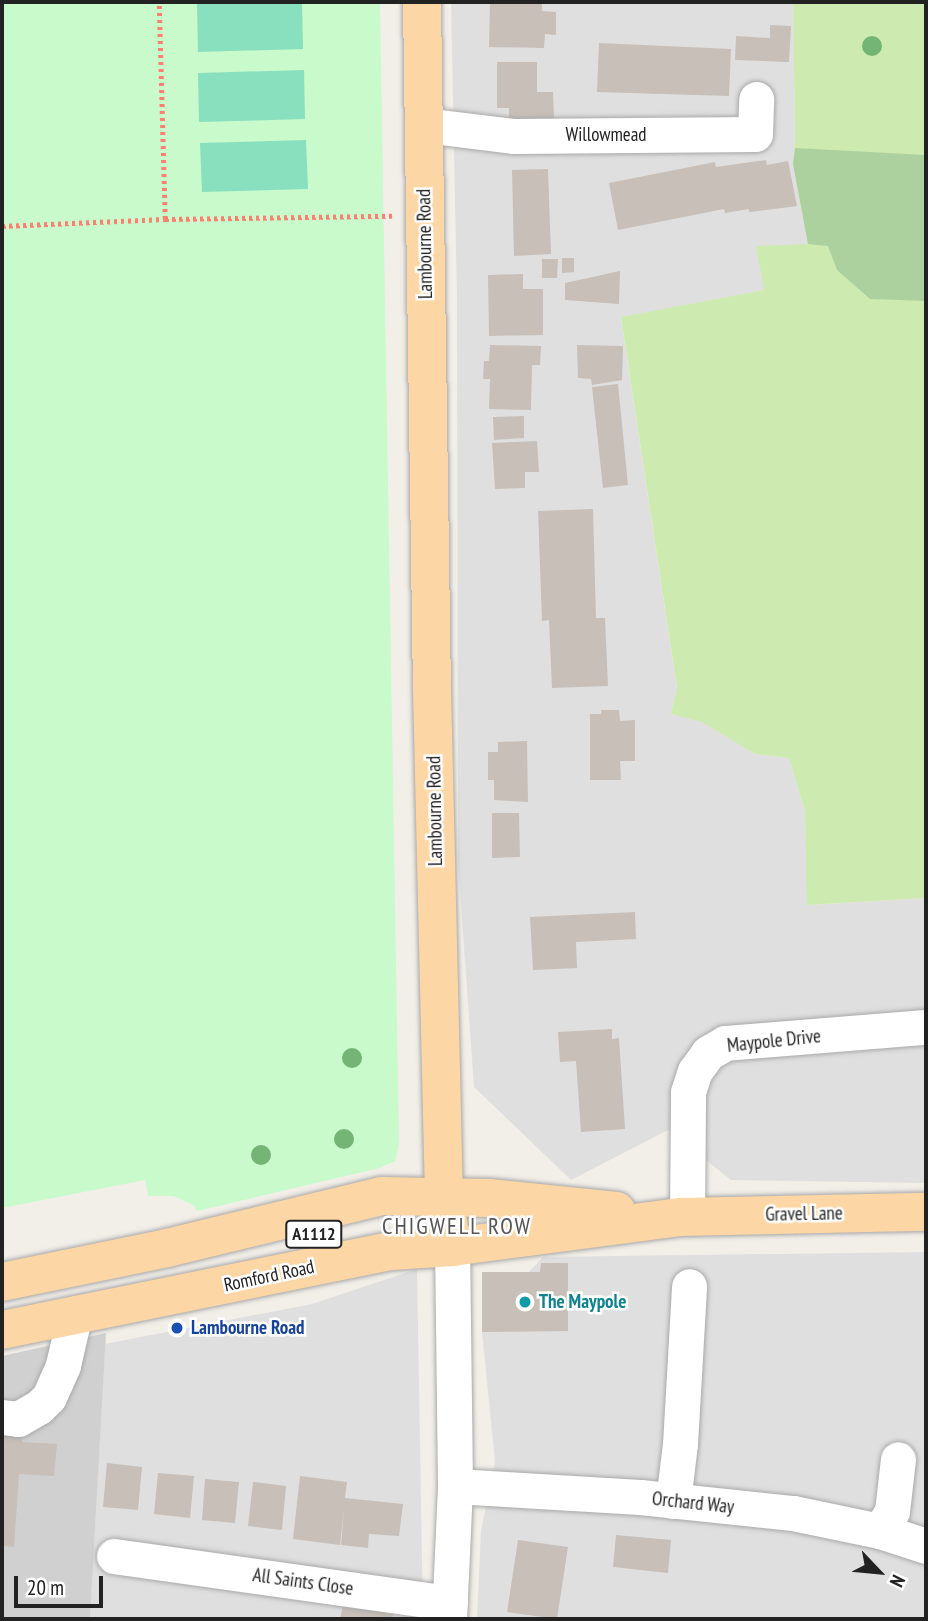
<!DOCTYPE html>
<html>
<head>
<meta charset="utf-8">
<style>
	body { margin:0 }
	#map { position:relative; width:928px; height:1621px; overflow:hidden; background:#f2efe9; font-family:"PT Sans Narrow",sans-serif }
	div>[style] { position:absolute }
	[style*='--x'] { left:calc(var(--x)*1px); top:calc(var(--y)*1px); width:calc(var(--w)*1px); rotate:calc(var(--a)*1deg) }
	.residential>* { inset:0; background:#e0dfdf }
	.religious>* { inset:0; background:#d0d0d0 }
	.grass>* { inset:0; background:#cdebb0 }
	.forest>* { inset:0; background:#add19e }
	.park>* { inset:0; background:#c8facc }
	.pitch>* { inset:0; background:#88e0be }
	.building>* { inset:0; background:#c7bfb8 }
	.path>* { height:4.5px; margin-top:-2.25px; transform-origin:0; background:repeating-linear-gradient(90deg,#fa8072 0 3.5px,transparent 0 7px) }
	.roads { filter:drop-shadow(0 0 2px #a9a9a9) drop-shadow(0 0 2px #a9a9a9) }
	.minor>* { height:35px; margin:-17.5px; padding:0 17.5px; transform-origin:17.5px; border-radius:17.5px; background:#fff }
	.major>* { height:38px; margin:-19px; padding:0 19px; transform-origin:19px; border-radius:19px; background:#fcd6a4 }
	.trees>* { width:20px; height:20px; margin:-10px; border-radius:50%; background:#74b475 }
	.dots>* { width:19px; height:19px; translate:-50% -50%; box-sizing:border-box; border:4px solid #fff; border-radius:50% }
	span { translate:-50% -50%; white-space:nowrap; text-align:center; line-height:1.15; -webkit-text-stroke:5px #fff; paint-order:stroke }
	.shield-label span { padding:2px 5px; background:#fff; border:2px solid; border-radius:5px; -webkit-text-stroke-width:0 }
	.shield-label { font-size:18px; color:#222; font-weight:700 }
	.street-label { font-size:19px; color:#222 }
	.culture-label { font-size:19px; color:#0d838f; font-weight:700 }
	.left { translate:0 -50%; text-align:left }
	.transit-label { font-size:19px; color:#164399; font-weight:700 }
	.quarter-label { font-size:23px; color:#555; letter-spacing:2px }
	.frame { position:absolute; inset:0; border:4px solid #222; pointer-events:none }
	.north { position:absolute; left:844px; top:1537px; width:70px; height:70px; -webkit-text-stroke:5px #fff; paint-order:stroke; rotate:116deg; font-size:19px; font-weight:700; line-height:28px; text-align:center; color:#222 }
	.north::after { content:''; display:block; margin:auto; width:24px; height:32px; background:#222; clip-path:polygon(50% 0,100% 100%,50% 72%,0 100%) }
	.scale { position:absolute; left:14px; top:1576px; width:89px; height:32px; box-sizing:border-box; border:4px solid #222; border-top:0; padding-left:9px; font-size:21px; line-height:24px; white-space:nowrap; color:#222; -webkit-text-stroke:5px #fff; paint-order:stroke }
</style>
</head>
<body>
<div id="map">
	<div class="residential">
		<i style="clip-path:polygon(451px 2px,811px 2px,793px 4px,795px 139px,793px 164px,808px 244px,764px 290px,621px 318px,677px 689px,671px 714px,702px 721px,755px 754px,789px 758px,805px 811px,808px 905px,926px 898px,926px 1183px,731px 1180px,668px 1130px,571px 1180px,474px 1087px,458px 863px,457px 298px)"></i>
		<i style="clip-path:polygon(926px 1252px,926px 1619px,477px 1619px,481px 1531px,495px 1462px,482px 1332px,482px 1272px,529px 1272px,543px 1257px)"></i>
		<i style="clip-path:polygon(417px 1269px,423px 1619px,90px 1619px,105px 1344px,312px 1304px)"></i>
	</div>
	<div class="religious">
		<i style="clip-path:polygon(106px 1333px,90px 1619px,2px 1619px,2px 1356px)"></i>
	</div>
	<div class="grass">
		<i style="clip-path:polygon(811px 2px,926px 2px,926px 898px,807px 905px,805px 811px,789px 758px,755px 754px,702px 722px,671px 714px,677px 688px,621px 317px,764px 290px,756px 246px,808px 244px,793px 164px,795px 139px,793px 4px)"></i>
	</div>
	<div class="forest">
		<i style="clip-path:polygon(795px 148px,926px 155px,926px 301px,870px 299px,837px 270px,828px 246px,808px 244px,793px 164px)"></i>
	</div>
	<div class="park">
		<i style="clip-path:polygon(2px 2px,380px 2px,399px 1144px,395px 1161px,380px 1168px,197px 1211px,193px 1205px,173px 1196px,148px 1196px,145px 1180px,2px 1208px)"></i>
	</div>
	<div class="pitch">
		<i style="clip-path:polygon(302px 2px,303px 49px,198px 52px,197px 3px)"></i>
		<i style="clip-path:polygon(304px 70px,305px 119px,199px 122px,198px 73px)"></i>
		<i style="clip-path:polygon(306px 140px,308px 189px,202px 192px,200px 143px)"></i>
	</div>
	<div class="building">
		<i style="clip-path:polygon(490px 2px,542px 2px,542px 11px,556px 12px,556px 35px,545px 34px,544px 48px,489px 47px)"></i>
		<i style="clip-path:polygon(770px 25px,791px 26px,789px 62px,735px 60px,736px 36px,770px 38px)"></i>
		<i style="clip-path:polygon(599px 43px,731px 49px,729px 96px,597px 92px)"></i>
		<i style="clip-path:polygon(497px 62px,537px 62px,537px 92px,553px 92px,554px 119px,509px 120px,509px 108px,497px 108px)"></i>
		<i style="clip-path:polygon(766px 160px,767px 165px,788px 161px,797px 206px,749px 212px,749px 209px,725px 213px,724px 209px,618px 230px,609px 183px,715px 162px,716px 167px)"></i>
		<i style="clip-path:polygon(548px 169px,551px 254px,514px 256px,512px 170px)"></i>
		<i style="clip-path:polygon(562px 258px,574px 258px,574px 272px,562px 273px)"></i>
		<i style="clip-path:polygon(542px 259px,558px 259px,557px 278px,542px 278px)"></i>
		<i style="clip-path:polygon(620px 271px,619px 304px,565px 300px,565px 283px)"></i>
		<i style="clip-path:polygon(523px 274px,523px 289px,543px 289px,543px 335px,489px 336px,488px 275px)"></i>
		<i style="clip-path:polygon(490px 345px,541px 346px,540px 365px,532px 365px,531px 410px,489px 409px,490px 379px,483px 379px,484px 361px,489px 361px)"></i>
		<i style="clip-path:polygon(577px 345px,623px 346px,622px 380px,592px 385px,591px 379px,578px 378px)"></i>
		<i style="clip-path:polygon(618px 384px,628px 485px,603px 488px,592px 387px)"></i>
		<i style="clip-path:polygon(524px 416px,524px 438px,494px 440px,493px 417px)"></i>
		<i style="clip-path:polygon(537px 441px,539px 472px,525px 472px,525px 488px,495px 489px,492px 443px)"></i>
		<i style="clip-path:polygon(593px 509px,596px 618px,605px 618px,608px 686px,552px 688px,549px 620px,542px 621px,538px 511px)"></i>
		<i style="clip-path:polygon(601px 710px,619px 710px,620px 721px,635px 720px,635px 761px,620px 761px,621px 780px,590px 780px,590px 714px,601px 714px)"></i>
		<i style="clip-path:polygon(527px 741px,528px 802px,494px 800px,494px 780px,488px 780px,488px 752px,498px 752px,498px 742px)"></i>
		<i style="clip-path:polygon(492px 813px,519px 813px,520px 857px,492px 858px)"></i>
		<i style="clip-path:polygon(635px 912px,636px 939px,576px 942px,577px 968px,533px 970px,530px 917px)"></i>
		<i style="clip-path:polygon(612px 1029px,612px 1039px,619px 1038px,625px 1129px,581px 1132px,576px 1061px,560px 1062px,558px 1032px)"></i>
		<i style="clip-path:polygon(541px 1263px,568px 1263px,568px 1331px,482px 1332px,482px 1272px,540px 1272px)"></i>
		<i style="clip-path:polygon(2px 1428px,23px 1430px,22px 1442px,57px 1444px,54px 1476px,19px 1474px,14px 1547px,2px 1546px)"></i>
		<i style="clip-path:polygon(107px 1463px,142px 1467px,138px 1510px,103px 1507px)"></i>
		<i style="clip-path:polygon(158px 1473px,194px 1476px,190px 1518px,154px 1514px)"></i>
		<i style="clip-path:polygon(300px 1476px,347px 1482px,345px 1498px,403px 1504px,399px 1536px,369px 1534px,368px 1548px,341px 1545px,344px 1510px,340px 1545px,293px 1539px)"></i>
		<i style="clip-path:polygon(205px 1479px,239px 1482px,235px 1523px,202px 1520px)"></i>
		<i style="clip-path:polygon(253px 1482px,286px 1486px,282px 1530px,248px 1526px)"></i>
		<i style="clip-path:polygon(616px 1535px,671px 1540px,668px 1573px,613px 1567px)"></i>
		<i style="clip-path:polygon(518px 1540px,568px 1547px,557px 1619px,507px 1612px)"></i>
		<i style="clip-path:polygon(343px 1605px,393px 1614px,392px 1619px,340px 1619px)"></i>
	</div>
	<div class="path">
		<i style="--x:165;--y:219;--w:227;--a:-0.8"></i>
		<i style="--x:2;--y:226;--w:163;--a:-2.5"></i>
		<i style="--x:165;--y:219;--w:217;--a:-91.6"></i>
	</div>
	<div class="roads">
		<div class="minor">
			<i style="--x:424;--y:125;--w:91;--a:7"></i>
			<i style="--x:514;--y:136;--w:241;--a:-0.5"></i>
			<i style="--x:755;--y:134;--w:35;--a:-88"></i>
			<i style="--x:687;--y:1217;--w:125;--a:-89.5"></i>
			<i style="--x:688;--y:1092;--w:22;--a:-72"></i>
			<i style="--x:695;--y:1071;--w:22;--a:-54"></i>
			<i style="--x:708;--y:1053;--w:20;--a:-30"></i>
			<i style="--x:725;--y:1043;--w:202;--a:-4.6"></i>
			<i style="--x:2;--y:1417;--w:16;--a:7"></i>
			<i style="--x:18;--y:1419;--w:24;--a:-30"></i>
			<i style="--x:39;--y:1407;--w:14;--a:-45"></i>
			<i style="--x:49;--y:1397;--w:35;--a:-66"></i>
			<i style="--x:63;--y:1365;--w:53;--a:-77"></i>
			<i style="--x:455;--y:1486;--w:185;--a:3.4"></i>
			<i style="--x:640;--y:1497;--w:154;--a:6"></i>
			<i style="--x:793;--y:1513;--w:89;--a:11.7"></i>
			<i style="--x:880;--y:1531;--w:48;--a:18.1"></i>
			<i style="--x:673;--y:1501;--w:57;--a:-83"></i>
			<i style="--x:680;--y:1444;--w:158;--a:-86.7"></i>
			<i style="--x:880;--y:1531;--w:23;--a:-59"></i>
			<i style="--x:892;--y:1511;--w:52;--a:-83.4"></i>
			<i style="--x:114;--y:1556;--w:339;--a:8"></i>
			<i style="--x:449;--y:1619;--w:133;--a:-87.4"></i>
			<i style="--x:455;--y:1486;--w:239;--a:-90.7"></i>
		</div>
		<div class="major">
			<i style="--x:422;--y:2;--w:687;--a:89.17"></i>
			<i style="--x:432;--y:689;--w:508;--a:88.65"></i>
			<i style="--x:444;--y:1197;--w:51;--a:80.9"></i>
			<i style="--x:2;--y:1282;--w:168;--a:-11.6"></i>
			<i style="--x:167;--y:1248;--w:221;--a:-13.6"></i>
			<i style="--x:382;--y:1196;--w:107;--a:1.1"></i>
			<i style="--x:489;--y:1198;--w:128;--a:5.8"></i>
			<i style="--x:2;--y:1330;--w:398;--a:-11.5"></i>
			<i style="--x:392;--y:1251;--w:60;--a:-3.8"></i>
			<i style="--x:452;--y:1247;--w:231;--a:-7.5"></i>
			<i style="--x:681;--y:1217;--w:245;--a:-1.2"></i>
		</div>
	</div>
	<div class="trees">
		<i style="left:872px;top:46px"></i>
		<i style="left:352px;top:1058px"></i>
		<i style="left:344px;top:1139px"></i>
		<i style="left:261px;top:1155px"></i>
	</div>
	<div class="dots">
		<i style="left:525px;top:1302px;background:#0f9aa8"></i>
		<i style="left:177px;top:1328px;background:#1a4fb4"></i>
	</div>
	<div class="shield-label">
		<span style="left:314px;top:1234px">A1112</span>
	</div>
	<div class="street-label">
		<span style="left:606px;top:135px">Willowmead</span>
		<span style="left:425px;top:244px;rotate:-91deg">Lambourne Road</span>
		<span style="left:435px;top:811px;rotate:-91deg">Lambourne Road</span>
		<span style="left:774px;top:1041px;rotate:-6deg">Maypole Drive</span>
		<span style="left:804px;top:1214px;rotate:-1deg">Gravel Lane</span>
		<span style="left:269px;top:1276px;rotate:-12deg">Romford Road</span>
		<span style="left:693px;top:1503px;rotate:6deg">Orchard Way</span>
		<span style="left:303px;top:1582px;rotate:8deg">All Saints Close</span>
	</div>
	<div class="culture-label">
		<span class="left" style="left:539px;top:1302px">The Maypole</span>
	</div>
	<div class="transit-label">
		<span class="left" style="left:191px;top:1328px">Lambourne Road</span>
	</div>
	<div class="quarter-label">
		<span style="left:457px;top:1226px">CHIGWELL ROW</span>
	</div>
	<div class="frame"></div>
	<div class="north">N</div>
	<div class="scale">20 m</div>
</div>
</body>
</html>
